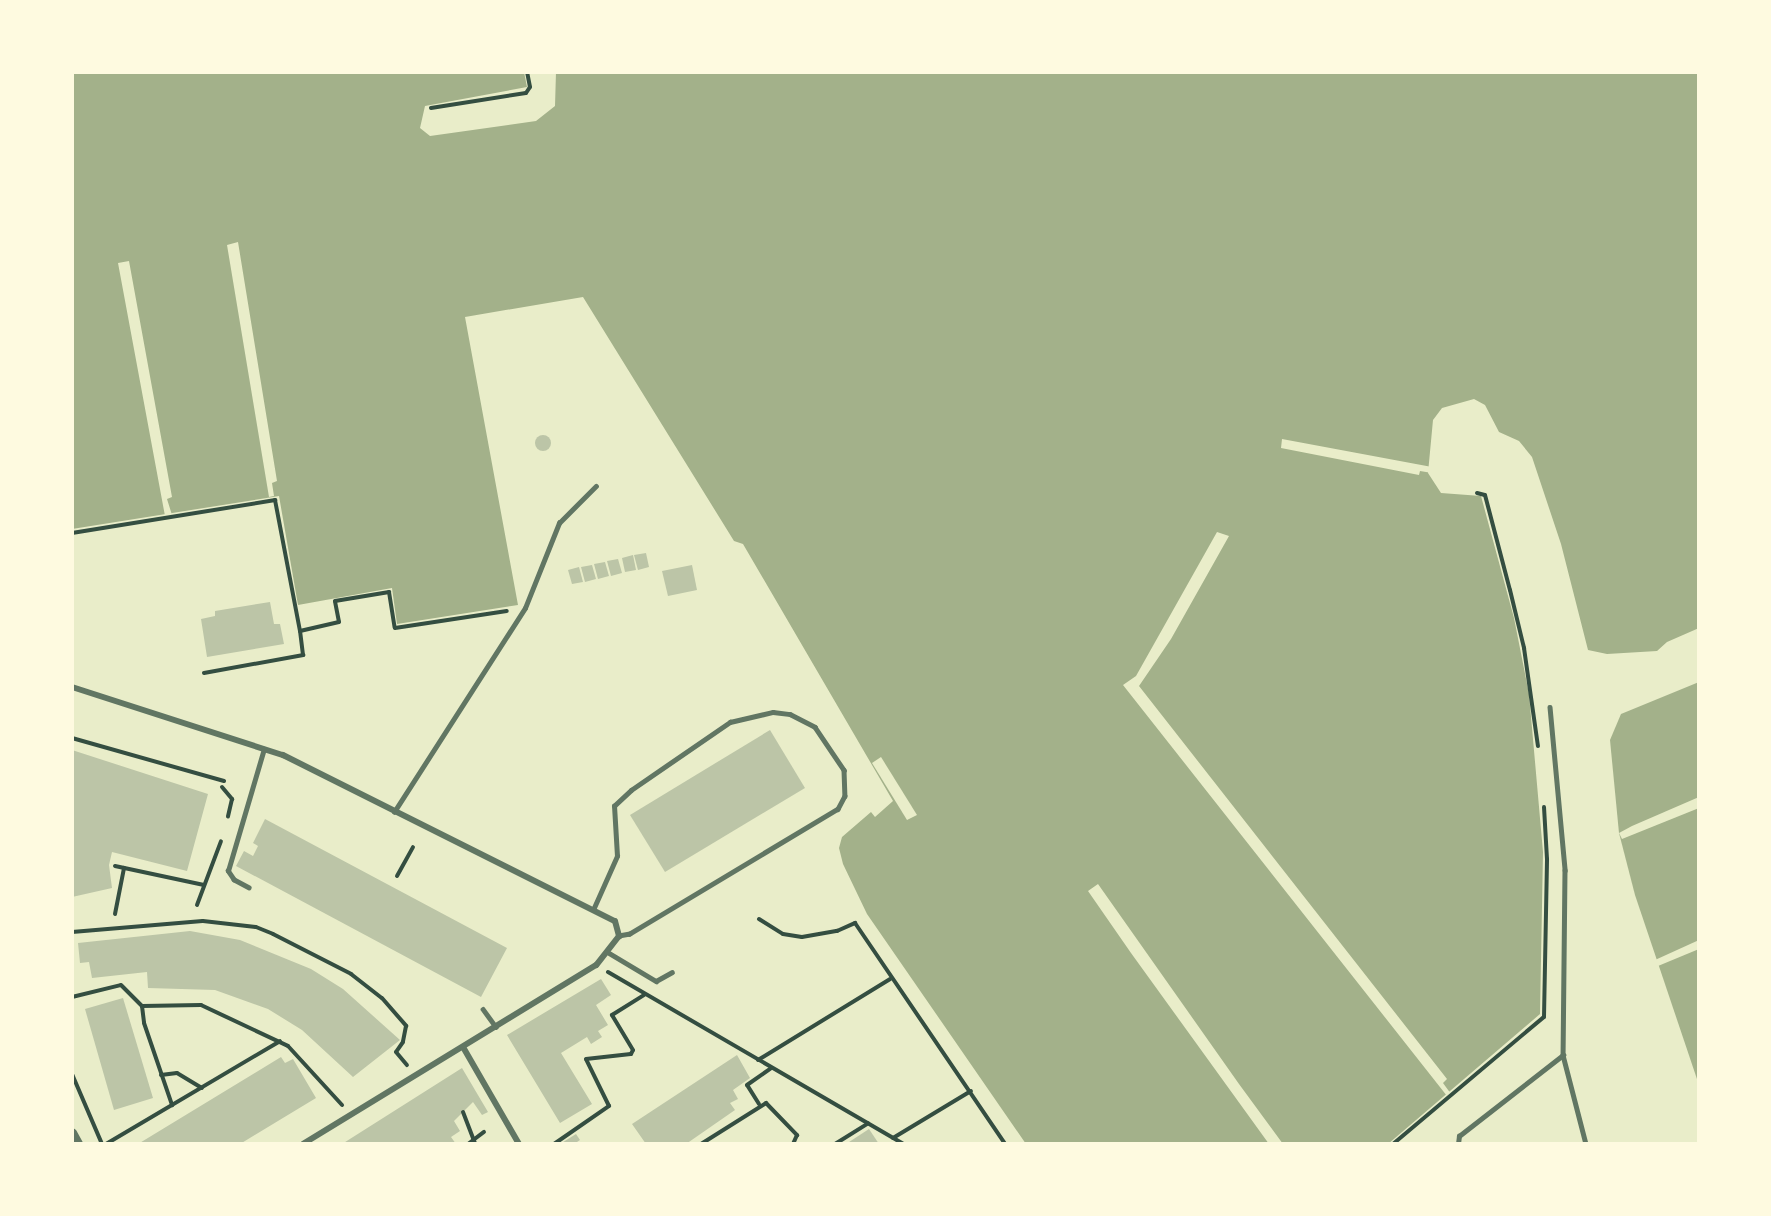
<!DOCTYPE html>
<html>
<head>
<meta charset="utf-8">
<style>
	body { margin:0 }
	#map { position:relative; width:1771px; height:1216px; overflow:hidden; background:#e9edc9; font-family:Manrope,sans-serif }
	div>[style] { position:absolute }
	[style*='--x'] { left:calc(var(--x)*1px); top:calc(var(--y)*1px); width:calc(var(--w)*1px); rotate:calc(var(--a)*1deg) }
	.water>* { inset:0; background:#a3b18a }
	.pier>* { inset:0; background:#e9edc9 }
	.building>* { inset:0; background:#bcc5a7 }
	.round { border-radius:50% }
	.path>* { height:4px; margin:-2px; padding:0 2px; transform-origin:2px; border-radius:2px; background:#344e41 }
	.service>* { height:4.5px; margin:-2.25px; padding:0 2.25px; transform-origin:2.25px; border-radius:2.25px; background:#617663 }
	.minor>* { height:6px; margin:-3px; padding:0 3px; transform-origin:3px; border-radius:3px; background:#617663 }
	.tertiary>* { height:10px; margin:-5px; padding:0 5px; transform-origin:5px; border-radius:5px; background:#617663 }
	span { translate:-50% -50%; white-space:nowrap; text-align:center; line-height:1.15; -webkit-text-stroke:6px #fefae0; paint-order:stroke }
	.frame { position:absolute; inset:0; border:74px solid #fefae0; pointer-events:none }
</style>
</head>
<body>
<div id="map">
	<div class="water">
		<i style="clip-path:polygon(72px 72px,524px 72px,527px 87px,425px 106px,420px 128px,430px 136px,536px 121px,555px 106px,556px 72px,1699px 72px,1699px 628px,1667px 642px,1657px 651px,1607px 654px,1588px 650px,1561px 544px,1532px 457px,1519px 441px,1499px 432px,1485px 405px,1474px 399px,1442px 408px,1433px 420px,1428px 473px,1441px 493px,1481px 496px,1514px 618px,1529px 694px,1543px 852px,1540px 1014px,1388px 1144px,1026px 1144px,867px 914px,843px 864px,839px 848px,842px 837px,871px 812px,875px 817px,893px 801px,743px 544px,734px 541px,583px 297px,465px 317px,518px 605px,397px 624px,392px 588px,298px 605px,279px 496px,72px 529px)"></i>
		<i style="clip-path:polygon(1699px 682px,1699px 1085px,1635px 895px,1619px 833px,1610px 740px,1621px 714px)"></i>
	</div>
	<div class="pier">
		<i style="clip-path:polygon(238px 242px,277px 481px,272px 483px,274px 496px,269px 497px,227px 245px)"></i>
		<i style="clip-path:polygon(129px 261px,172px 497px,167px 499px,172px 515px,165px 516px,118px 263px)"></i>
		<i style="clip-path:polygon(1282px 439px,1432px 467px,1432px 473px,1420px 471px,1419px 475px,1281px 448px)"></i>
		<i style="clip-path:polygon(1217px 532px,1229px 536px,1171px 639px,1139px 686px,1447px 1079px,1443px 1083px,1451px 1094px,1447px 1096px,1123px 685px,1136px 676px)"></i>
		<i style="clip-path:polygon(881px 757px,917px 815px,907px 820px,872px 763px)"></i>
		<i style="clip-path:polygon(1699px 797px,1699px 808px,1622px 839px,1619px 833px,1632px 826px)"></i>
		<i style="clip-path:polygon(1098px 884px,1239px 1084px,1283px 1144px,1269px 1144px,1131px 953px,1088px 891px)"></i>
		<i style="clip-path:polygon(1699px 940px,1699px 949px,1658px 966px,1655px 960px)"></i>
	</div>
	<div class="building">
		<i class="round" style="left:535px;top:435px;width:16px;height:16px"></i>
		<i style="clip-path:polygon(646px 553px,649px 567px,638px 570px,634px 555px)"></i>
		<i style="clip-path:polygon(633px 555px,636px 570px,625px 572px,622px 558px)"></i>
		<i style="clip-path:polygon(618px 559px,622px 573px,611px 576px,607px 561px)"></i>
		<i style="clip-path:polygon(605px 562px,609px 576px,598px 579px,594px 564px)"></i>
		<i style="clip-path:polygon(592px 565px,596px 579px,585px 582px,581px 567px)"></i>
		<i style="clip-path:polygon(692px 565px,697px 590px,668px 596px,662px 571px)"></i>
		<i style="clip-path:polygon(579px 567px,583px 582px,572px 584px,568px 570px)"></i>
		<i style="clip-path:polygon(270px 602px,274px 624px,280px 624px,284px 644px,207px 657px,201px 619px,215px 616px,215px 611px)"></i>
		<i style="clip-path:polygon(770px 730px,805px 788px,665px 872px,630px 815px)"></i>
		<i style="clip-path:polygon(72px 750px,208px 794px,187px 871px,112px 852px,109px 865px,112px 888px,72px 897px)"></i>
		<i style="clip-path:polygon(265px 819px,507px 948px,481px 997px,236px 866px,244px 851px,253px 856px,258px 846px,253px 843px)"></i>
		<i style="clip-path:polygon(190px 931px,240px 940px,311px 969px,343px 989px,400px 1040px,353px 1077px,302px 1030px,268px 1009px,215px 990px,148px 988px,147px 972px,92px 978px,89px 962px,80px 963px,78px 943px)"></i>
		<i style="clip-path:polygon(601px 979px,611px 995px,596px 1005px,608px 1025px,598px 1031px,602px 1037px,591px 1044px,587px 1037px,561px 1053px,592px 1104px,560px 1123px,507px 1035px)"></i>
		<i style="clip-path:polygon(123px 998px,153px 1098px,114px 1110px,85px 1009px)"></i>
		<i style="clip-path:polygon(737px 1055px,750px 1078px,733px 1090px,738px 1099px,730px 1103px,735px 1110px,686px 1144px,646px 1144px,632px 1124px)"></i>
		<i style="clip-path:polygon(281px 1057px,285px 1063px,293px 1059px,316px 1098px,240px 1144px,138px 1144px)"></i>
		<i style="clip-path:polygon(462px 1068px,488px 1112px,482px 1115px,473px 1102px,454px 1121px,460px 1131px,451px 1137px,456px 1144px,342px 1144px)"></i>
		<i style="clip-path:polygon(869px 1129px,879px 1144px,846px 1144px)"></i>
		<i style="clip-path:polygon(576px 1134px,580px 1140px,574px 1144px,560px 1144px)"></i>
	</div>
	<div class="path">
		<i style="--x:431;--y:108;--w:96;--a:-9"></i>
		<i style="--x:526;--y:93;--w:7;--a:-56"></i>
		<i style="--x:530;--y:87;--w:15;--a:-101"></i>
		<i style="--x:1477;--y:493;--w:8;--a:14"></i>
		<i style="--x:1485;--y:495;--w:98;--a:75.3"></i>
		<i style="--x:1510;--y:590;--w:60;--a:76.4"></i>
		<i style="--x:1524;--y:648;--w:99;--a:81.9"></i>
		<i style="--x:72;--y:533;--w:206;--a:-9.2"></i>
		<i style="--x:275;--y:500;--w:133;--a:79.2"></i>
		<i style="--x:300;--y:631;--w:40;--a:-13"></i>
		<i style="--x:339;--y:622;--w:21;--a:-101"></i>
		<i style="--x:335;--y:601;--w:55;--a:-9.5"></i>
		<i style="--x:389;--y:592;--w:36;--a:81"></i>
		<i style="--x:395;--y:628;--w:113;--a:-8.6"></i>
		<i style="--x:204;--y:673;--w:101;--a:-10.3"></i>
		<i style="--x:303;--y:655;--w:24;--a:-97"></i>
		<i style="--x:72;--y:738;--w:158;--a:15.8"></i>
		<i style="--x:222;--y:787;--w:16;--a:50"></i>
		<i style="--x:232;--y:799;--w:18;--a:103"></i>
		<i style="--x:115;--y:866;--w:91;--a:12.1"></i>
		<i style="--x:397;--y:876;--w:33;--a:-61"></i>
		<i style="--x:197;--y:905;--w:68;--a:-69.4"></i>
		<i style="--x:115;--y:914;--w:47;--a:-78.9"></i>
		<i style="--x:759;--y:919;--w:28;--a:32"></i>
		<i style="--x:783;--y:934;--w:19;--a:9"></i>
		<i style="--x:802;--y:937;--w:36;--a:-10"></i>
		<i style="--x:837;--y:931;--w:20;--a:-24"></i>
		<i style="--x:855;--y:923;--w:267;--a:55.8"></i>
		<i style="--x:72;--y:932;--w:131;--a:-4.8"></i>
		<i style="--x:203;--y:921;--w:53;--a:6.5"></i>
		<i style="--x:256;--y:927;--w:18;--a:22"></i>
		<i style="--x:273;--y:934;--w:88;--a:27.1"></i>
		<i style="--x:351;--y:974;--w:39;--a:38"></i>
		<i style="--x:382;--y:998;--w:37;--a:49"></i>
		<i style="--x:406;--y:1026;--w:16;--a:101"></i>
		<i style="--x:403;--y:1042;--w:12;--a:125"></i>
		<i style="--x:396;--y:1052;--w:17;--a:50"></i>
		<i style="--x:608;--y:972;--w:341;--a:30.2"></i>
		<i style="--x:72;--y:997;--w:50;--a:-13.8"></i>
		<i style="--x:121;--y:985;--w:30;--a:45"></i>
		<i style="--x:142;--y:1006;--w:59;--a:-1"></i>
		<i style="--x:201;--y:1005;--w:96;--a:25.2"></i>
		<i style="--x:288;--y:1046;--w:80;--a:47.5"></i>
		<i style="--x:142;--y:1006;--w:17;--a:83"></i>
		<i style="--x:144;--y:1023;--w:87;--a:71.1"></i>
		<i style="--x:758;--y:1060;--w:155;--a:-31.5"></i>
		<i style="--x:72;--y:1074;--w:76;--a:66.8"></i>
		<i style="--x:161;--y:1075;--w:16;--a:-7"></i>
		<i style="--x:177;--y:1073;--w:29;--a:31"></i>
		<i style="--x:759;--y:1104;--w:22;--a:-122"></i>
		<i style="--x:747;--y:1085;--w:29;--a:-35"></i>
		<i style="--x:463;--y:1112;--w:34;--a:69"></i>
		<i style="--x:893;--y:1138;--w:91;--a:-31.1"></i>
		<i style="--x:106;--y:1144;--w:202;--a:-30.6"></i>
		<i style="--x:468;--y:1144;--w:20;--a:-37"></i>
		<i style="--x:554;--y:1144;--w:67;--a:-34.6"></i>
		<i style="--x:609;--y:1106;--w:52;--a:-116.1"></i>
		<i style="--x:586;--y:1059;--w:45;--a:-6.3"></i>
		<i style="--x:631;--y:1054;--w:4;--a:-63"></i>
		<i style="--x:633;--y:1050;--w:41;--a:-121"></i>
		<i style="--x:612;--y:1015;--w:38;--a:-32"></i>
		<i style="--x:701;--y:1144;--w:77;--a:-32.2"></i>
		<i style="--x:766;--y:1103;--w:45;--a:45.9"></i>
		<i style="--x:797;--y:1135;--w:10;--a:114"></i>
		<i style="--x:835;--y:1144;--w:39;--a:-32"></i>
		<i style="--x:1393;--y:1144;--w:197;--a:-40.1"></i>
		<i style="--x:1544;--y:1017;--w:158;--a:-88.9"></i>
		<i style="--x:1547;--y:859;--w:52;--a:-93.3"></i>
	</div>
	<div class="service">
		<i style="--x:1550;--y:707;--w:164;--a:84.7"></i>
		<i style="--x:1565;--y:870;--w:185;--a:90.6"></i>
		<i style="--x:1563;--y:1055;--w:92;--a:75.5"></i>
		<i style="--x:394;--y:812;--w:242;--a:-57.3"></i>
		<i style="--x:525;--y:608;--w:92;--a:-68.2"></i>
		<i style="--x:559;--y:523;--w:52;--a:-45"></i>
		<i style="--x:249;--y:888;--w:17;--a:-152"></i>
		<i style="--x:234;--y:880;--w:11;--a:-124"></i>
		<i style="--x:228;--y:871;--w:127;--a:-73.6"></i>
		<i style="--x:593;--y:910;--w:59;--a:-66"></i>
		<i style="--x:617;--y:856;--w:50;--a:-93.4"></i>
		<i style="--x:614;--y:806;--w:23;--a:-43"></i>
		<i style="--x:631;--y:790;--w:120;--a:-34.5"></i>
		<i style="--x:730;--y:722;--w:44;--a:-13.1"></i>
		<i style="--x:773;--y:712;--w:17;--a:7"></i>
		<i style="--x:790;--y:714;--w:28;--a:27"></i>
		<i style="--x:815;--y:727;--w:52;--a:56"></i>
		<i style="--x:844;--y:770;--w:26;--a:88"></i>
		<i style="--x:845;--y:796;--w:15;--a:118"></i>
		<i style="--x:838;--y:809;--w:243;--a:149"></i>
		<i style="--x:630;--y:934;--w:11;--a:170"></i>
		<i style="--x:609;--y:953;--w:55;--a:30.8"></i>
		<i style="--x:656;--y:981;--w:18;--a:-29"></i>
		<i style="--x:483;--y:1009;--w:22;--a:54"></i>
		<i style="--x:1458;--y:1144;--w:8;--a:-83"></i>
		<i style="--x:1459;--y:1136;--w:132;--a:-37.9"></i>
	</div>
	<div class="minor">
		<i style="--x:72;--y:687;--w:222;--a:17.9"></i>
		<i style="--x:283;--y:755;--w:371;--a:26.6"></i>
		<i style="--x:615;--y:921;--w:16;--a:75"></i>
		<i style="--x:619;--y:936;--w:37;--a:128"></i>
		<i style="--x:596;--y:965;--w:343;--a:148.6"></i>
		<i style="--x:463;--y:1047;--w:112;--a:60"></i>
	</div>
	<div class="tertiary">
		<i style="--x:72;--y:1133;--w:13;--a:61"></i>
	</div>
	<div class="frame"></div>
</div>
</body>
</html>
